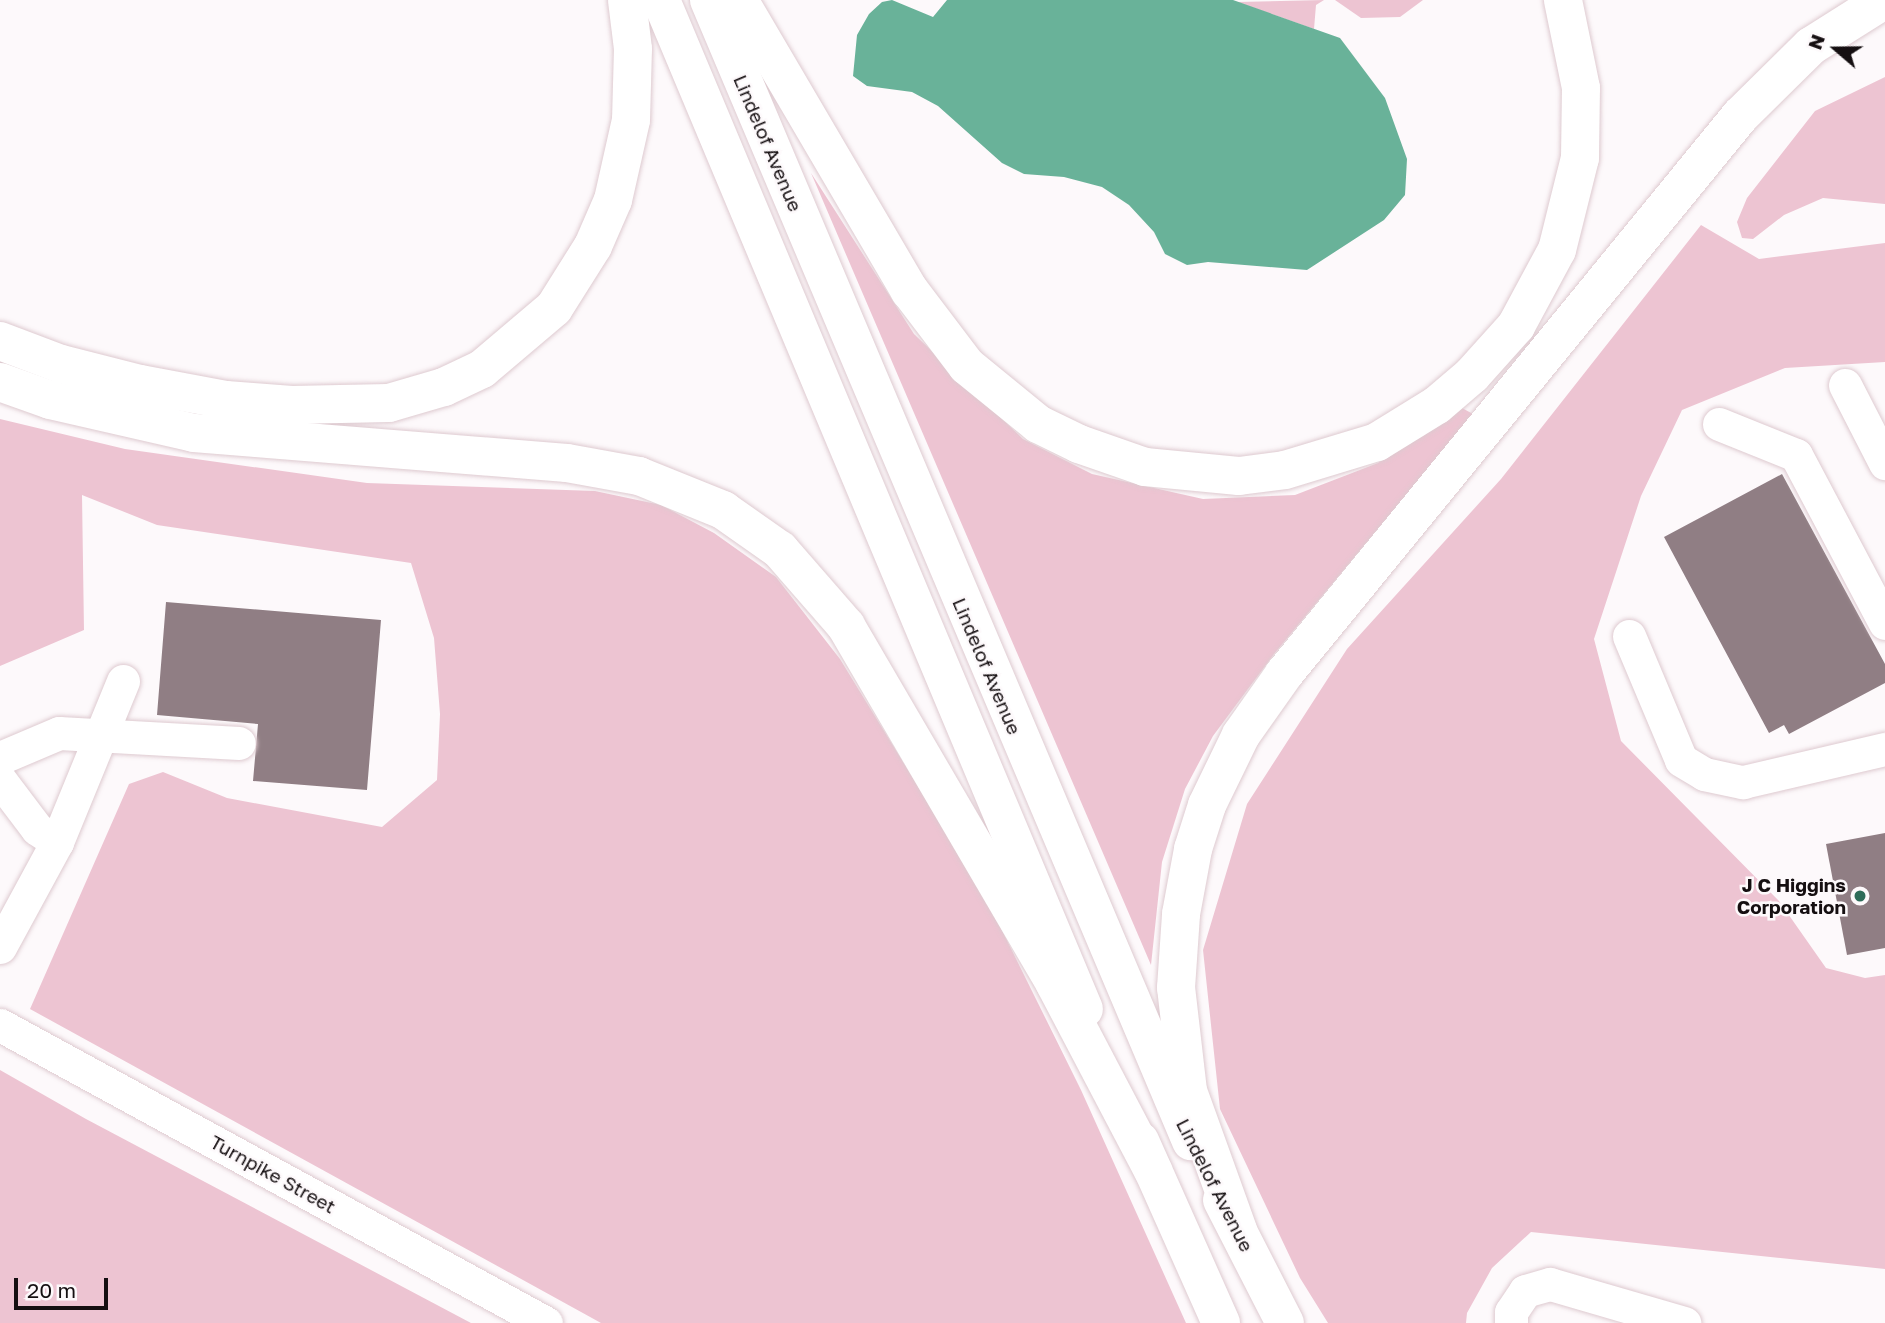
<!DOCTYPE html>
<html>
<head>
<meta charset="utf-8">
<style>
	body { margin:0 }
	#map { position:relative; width:1885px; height:1323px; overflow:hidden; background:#fdf9fb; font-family:"Golos Text",sans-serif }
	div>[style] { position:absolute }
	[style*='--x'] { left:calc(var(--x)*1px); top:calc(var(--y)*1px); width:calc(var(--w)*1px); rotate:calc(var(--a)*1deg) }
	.green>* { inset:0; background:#edc4d2 }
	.water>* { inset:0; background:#69b299 }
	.building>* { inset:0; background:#907e84 }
	.roads { filter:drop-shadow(0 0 2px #decad0) drop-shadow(0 0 2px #decad0) }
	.minor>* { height:33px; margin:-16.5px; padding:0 16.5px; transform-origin:16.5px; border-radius:16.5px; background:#fff }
	.major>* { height:38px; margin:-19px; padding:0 19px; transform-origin:19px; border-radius:19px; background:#fff }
	.highway>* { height:38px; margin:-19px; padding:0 19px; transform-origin:19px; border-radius:19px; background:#fff }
	.dots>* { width:19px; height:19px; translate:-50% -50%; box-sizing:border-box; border:4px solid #fdf9fb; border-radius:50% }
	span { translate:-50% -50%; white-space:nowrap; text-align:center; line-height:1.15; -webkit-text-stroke:5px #fdf9fb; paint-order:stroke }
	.street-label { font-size:19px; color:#150f11 }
	.poi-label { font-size:19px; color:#150f11; font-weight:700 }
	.right { translate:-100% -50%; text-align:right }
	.north { position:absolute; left:1801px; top:14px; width:70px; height:70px; -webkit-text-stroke:5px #fdf9fb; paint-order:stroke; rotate:290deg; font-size:19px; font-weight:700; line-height:28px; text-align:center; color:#150f11 }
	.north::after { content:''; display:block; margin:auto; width:24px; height:32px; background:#150f11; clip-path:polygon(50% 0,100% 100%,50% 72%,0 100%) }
	.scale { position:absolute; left:14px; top:1278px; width:94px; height:32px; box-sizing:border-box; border:4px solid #150f11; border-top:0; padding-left:9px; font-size:21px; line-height:24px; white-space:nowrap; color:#150f11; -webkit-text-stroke:5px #fdf9fb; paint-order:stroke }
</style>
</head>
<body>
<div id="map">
	<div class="green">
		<i style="clip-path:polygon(1324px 0,1316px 5px,1314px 29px,1237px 2px)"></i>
		<i style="clip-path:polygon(1335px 0,1423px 0,1400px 17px,1361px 18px)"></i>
		<i style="clip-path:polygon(1885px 77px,1885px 204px,1823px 198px,1784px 215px,1753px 239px,1742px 238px,1737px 222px,1747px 198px,1815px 111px)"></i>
		<i style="clip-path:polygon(811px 173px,914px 334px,1023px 439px,1092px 474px,1203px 499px,1295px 495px,1378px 463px,1462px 408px,1473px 414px,1274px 654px,1213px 736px,1185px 789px,1162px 862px,1151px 965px)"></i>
		<i style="clip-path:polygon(1701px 225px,1759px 259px,1885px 243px,1885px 362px,1785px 368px,1682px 410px,1641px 496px,1594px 639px,1621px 741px,1779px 901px,1826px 968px,1865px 978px,1885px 975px,1885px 1269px,1531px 1232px,1492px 1268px,1467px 1313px,1466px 1323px,1328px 1323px,1300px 1278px,1220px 1109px,1203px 950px,1247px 804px,1347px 649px,1501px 479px)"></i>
		<i style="clip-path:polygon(0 419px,125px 449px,367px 483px,595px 491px,661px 505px,714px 533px,776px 577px,840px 659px,985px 896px,1081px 1090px,1186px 1323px,601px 1323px,30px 1009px,129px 784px,163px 772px,227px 798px,382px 827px,437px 780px,440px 714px,434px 638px,411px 563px,157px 525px,82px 495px,84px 630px,0 666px)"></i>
		<i style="clip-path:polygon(0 1070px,86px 1119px,471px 1323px,0 1323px)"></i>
	</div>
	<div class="water">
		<i style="clip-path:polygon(892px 0,933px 17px,947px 0,1233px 0,1340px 38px,1385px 98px,1407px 159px,1405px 195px,1384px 220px,1307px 270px,1208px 262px,1187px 265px,1165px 254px,1154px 232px,1129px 205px,1102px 187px,1064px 177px,1024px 174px,1002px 163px,938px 106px,912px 92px,867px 86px,853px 76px,857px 35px,869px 14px,882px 2px)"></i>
	</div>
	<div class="building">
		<i style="clip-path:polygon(1782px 474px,1885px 664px,1885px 683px,1789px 734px,1784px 725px,1769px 733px,1664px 537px)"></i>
		<i style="clip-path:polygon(166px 602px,381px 620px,367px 790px,253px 781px,258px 724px,157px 715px)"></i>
		<i style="clip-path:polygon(1885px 833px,1885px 948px,1847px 955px,1826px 844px)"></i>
	</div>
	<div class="roads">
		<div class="minor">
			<i style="--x:1845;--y:385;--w:88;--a:62.9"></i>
			<i style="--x:1719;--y:424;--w:83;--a:21.9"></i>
			<i style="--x:1796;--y:455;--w:190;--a:62.1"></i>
			<i style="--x:1629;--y:636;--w:134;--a:67.2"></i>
			<i style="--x:1681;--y:760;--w:27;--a:31"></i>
			<i style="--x:1704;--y:774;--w:40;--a:12"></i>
			<i style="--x:1743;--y:782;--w:146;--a:-13.1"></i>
			<i style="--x:0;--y:758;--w:64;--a:-23"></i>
			<i style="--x:59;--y:733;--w:180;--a:3.2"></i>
			<i style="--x:0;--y:780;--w:61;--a:52.9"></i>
			<i style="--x:37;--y:829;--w:24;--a:33"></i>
			<i style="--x:0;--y:947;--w:119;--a:-61.5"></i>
			<i style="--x:57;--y:842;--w:174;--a:-67.7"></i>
			<i style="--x:0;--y:1025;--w:622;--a:28.63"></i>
			<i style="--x:1511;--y:1323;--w:11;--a:-90"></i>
			<i style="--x:1511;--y:1312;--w:25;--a:-56"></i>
			<i style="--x:1525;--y:1291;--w:26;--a:-16"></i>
			<i style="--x:1550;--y:1284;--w:140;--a:16.2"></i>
		</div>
		<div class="major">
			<i style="--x:661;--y:0;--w:1094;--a:67.26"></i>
			<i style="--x:709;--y:0;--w:1239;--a:67.1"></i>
			<i style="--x:1140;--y:1141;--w:199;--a:66"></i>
			<i style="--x:1222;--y:1200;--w:138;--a:62.9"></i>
		</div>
		<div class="highway">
			<i style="--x:739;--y:0;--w:338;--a:59.6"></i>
			<i style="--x:910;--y:291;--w:94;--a:52.8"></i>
			<i style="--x:967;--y:366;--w:92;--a:39.2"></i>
			<i style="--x:1038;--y:424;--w:46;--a:26"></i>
			<i style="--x:1079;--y:444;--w:70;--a:19.2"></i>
			<i style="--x:1145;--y:467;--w:94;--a:5.5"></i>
			<i style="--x:1239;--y:476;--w:46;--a:-7.4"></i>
			<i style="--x:1285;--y:470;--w:96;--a:-16.9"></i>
			<i style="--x:1377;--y:442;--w:70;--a:-31.7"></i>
			<i style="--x:1437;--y:405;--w:46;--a:-40.6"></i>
			<i style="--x:1472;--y:375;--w:66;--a:-48.1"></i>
			<i style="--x:1516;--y:326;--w:86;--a:-61.7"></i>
			<i style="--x:1557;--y:250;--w:95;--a:-76"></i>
			<i style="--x:1580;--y:158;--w:70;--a:-89.2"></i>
			<i style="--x:1581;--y:88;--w:90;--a:-101.6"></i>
			<i style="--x:0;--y:341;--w:65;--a:20.7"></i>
			<i style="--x:61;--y:364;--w:81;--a:14.2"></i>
			<i style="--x:140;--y:384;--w:87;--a:10.5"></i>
			<i style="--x:226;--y:400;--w:66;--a:4.3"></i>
			<i style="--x:292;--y:405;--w:97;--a:-1.2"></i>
			<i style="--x:389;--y:403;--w:57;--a:-16.2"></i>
			<i style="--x:444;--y:387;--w:42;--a:-25.3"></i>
			<i style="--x:482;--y:369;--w:94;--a:-40.3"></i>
			<i style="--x:554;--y:308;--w:73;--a:-57.8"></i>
			<i style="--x:593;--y:246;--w:50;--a:-66.5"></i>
			<i style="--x:613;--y:200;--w:82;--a:-77.3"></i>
			<i style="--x:631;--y:120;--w:71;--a:-88.4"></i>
			<i style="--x:633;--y:49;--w:49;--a:-97"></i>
			<i style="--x:0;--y:382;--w:53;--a:19.8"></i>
			<i style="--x:50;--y:400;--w:148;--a:12.9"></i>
			<i style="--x:194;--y:433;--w:374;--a:4.6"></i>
			<i style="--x:567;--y:463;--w:73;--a:10.2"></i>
			<i style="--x:639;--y:476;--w:91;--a:22"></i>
			<i style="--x:723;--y:510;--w:70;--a:35.1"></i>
			<i style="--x:780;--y:550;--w:101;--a:49"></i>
			<i style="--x:846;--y:626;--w:415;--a:59.7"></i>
			<i style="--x:1055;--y:984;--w:211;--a:62.3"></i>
			<i style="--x:1238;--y:1230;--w:148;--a:-109.8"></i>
			<i style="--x:1188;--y:1091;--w:104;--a:-96.6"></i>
			<i style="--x:1176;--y:988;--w:74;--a:-86.1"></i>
			<i style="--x:1181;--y:914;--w:66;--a:-79.5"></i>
			<i style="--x:1193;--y:849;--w:46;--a:-72.3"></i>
			<i style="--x:1207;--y:805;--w:78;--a:-64.1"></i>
			<i style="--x:1241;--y:735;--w:75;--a:-54.8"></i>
			<i style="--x:1284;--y:674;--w:721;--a:-50.74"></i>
			<i style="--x:1740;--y:116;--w:100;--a:-44.6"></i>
			<i style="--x:1811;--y:46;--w:86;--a:-32.2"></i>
		</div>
	</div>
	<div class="dots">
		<i style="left:1860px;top:896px;background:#2e6c59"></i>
	</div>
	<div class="street-label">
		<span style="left:768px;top:143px;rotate:67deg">Lindelof Avenue</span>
		<span style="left:987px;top:666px;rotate:67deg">Lindelof Avenue</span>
		<span style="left:273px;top:1174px;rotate:29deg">Turnpike Street</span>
		<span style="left:1215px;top:1185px;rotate:63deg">Lindelof Avenue</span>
	</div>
	<div class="poi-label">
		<span class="right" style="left:1846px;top:896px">J C Higgins<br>Corporation</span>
	</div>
	<div class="north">N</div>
	<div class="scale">20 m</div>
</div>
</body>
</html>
